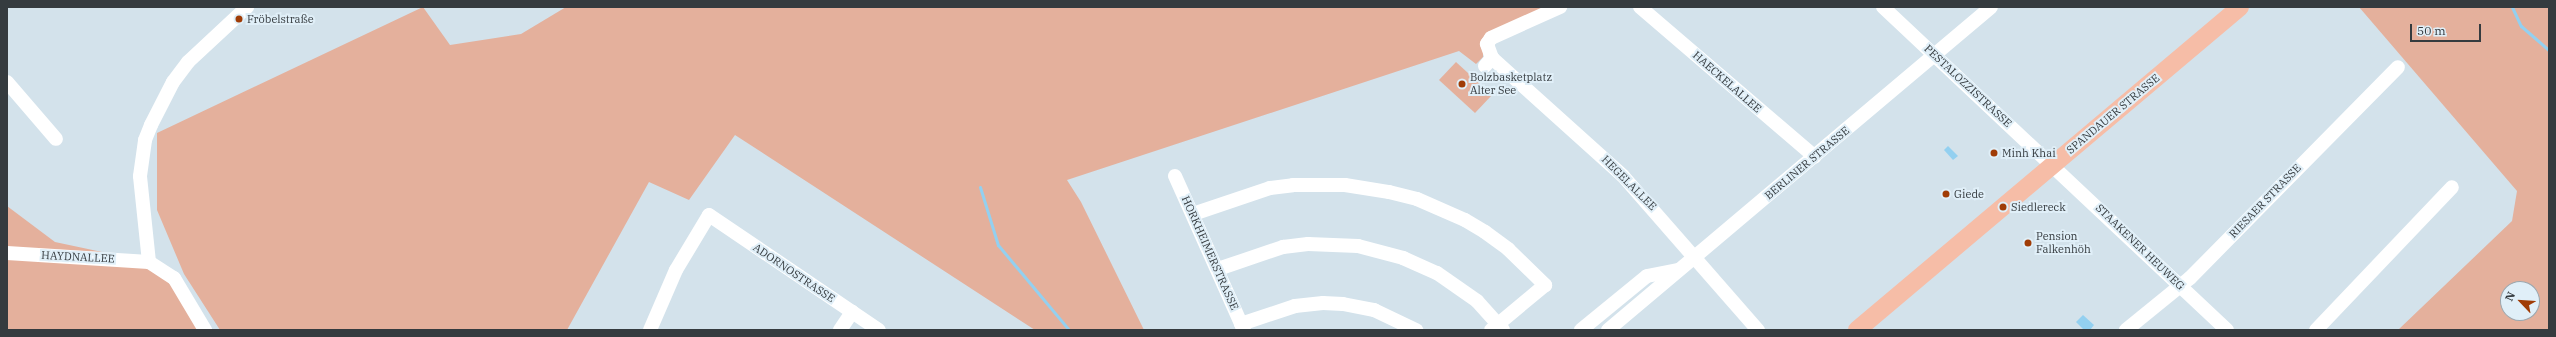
<!DOCTYPE html>
<html>
<head>
<meta charset="utf-8">
<style>
	body { margin:0 }
	#map { position:relative; width:2556px; height:337px; overflow:hidden; background:#d3e2eb; font-family:"IBM Plex Serif",serif }
	div>[style] { position:absolute }
	[style*='--x'] { left:calc(var(--x)*1px); top:calc(var(--y)*1px); width:calc(var(--w)*1px); rotate:calc(var(--a)*1deg) }
	.green>* { inset:0; background:#e4b09c }
	.water>* { inset:0; background:#93d0f0 }
	.stream>* { height:3px; margin:-1.5px; padding:0 1.5px; transform-origin:1.5px; border-radius:1.5px; background:#93d0f0 }
	.minor>* { height:14px; margin:-7px; padding:0 7px; transform-origin:7px; border-radius:7px; background:#fff }
	.major>* { height:18px; margin:-9px; padding:0 9px; transform-origin:9px; border-radius:9px; background:#f6bda7 }
	.dots>* { width:11px; height:11px; translate:-50% -50%; box-sizing:border-box; border:2px solid #e0eff8; border-radius:50% }
	span { translate:-50% -50%; white-space:nowrap; text-align:center; line-height:1.15; -webkit-text-stroke:4px #e0eff8; paint-order:stroke }
	.poi-label { font-size:11px; color:#353b3f }
	.left { translate:0 -50%; text-align:left }
	.street-label { font-size:11px; color:#353b3f }
	.frame { position:absolute; inset:0; border:8px solid #353b3f; pointer-events:none }
	.north { position:absolute; left:2500px; top:281px; width:40px; height:40px; box-sizing:border-box; background:#e0eff8; border:1px solid #9ca7ae; border-radius:50%; rotate:295deg; font-size:11px; font-weight:700; line-height:16px; text-align:center; color:#353b3f }
	.north::after { content:''; display:block; margin:auto; width:14px; height:18px; background:#a03c06; clip-path:polygon(50% 0,100% 100%,50% 72%,0 100%) }
	.scale { position:absolute; left:2410px; top:24px; width:71px; height:18px; box-sizing:border-box; border:2px solid #353b3f; border-top:0; padding-left:5px; font-size:12px; line-height:14px; white-space:nowrap; color:#353b3f; -webkit-text-stroke:3px #e0eff8; paint-order:stroke }
</style>
</head>
<body>
<div id="map">
	<div class="green">
		<i style="clip-path:polygon(423px 7px,450px 45px,521px 34px,566px 7px,1557px 7px,1483px 39px,1483px 57px,1476px 64px,1459px 51px,1067px 180px,1081px 202px,1144px 330px,1035px 330px,735px 135px,689px 200px,649px 182px,567px 330px,220px 330px,184px 274px,157px 210px,157px 133px)"></i>
		<i style="clip-path:polygon(evenodd,2359px 7px,2548px 7px,2549px 330px,2398px 330px,2512px 221px,2517px 191px,2359px 7px,2508px 289px,2532px 289px,2532px 313px,2508px 313px,2508px 289px)"></i>
		<i style="clip-path:polygon(1456px 62px,1492px 95px,1475px 113px,1439px 80px)"></i>
		<i style="clip-path:polygon(7px 206px,55px 242px,149px 262px,163px 270px,205px 330px,7px 330px)"></i>
	</div>
	<div class="water">
		<i style="clip-path:polygon(1948px 146px,1958px 156px,1953px 160px,1944px 150px)"></i>
		<i style="clip-path:polygon(2083px 315px,2094px 325px,2090px 330px,2084px 330px,2076px 322px)"></i>
	</div>
	<div class="stream">
		<i style="--x:2512;--y:7;--w:21;--a:65"></i>
		<i style="--x:2521;--y:26;--w:37;--a:41"></i>
		<i style="--x:980;--y:187;--w:61;--a:72.8"></i>
		<i style="--x:998;--y:245;--w:111;--a:50.1"></i>
	</div>
	<div class="minor">
		<i style="--x:1640;--y:7;--w:230;--a:40.6"></i>
		<i style="--x:1883;--y:7;--w:472;--a:43.2"></i>
		<i style="--x:1492;--y:58;--w:15;--a:-110"></i>
		<i style="--x:1487;--y:44;--w:7;--a:-56"></i>
		<i style="--x:1491;--y:38;--w:76;--a:-24.2"></i>
		<i style="--x:1485;--y:66;--w:11;--a:-49"></i>
		<i style="--x:1492;--y:58;--w:176;--a:42"></i>
		<i style="--x:1623;--y:176;--w:205;--a:48.8"></i>
		<i style="--x:7;--y:82;--w:75;--a:49.3"></i>
		<i style="--x:1175;--y:176;--w:169;--a:65.9"></i>
		<i style="--x:1193;--y:214;--w:81;--a:-18.7"></i>
		<i style="--x:1270;--y:188;--w:23;--a:-7"></i>
		<i style="--x:1293;--y:185;--w:52;--a:0"></i>
		<i style="--x:1345;--y:185;--w:45;--a:9"></i>
		<i style="--x:1389;--y:192;--w:29;--a:14"></i>
		<i style="--x:1417;--y:199;--w:52;--a:23.6"></i>
		<i style="--x:1465;--y:220;--w:23;--a:31"></i>
		<i style="--x:1485;--y:232;--w:29;--a:36"></i>
		<i style="--x:1508;--y:249;--w:52;--a:44.2"></i>
		<i style="--x:1545;--y:285;--w:70;--a:140.2"></i>
		<i style="--x:7;--y:253;--w:142;--a:3.6"></i>
		<i style="--x:149;--y:262;--w:30;--a:33"></i>
		<i style="--x:174;--y:278;--w:61;--a:59.2"></i>
		<i style="--x:149;--y:262;--w:86;--a:-96"></i>
		<i style="--x:140;--y:176;--w:36;--a:-82"></i>
		<i style="--x:145;--y:140;--w:16;--a:-68"></i>
		<i style="--x:151;--y:125;--w:48;--a:-62.9"></i>
		<i style="--x:173;--y:82;--w:25;--a:-53"></i>
		<i style="--x:188;--y:62;--w:81;--a:-43"></i>
		<i style="--x:1218;--y:269;--w:69;--a:-18.7"></i>
		<i style="--x:1283;--y:247;--w:25;--a:-7"></i>
		<i style="--x:1308;--y:244;--w:50;--a:2.3"></i>
		<i style="--x:1358;--y:246;--w:47;--a:14.9"></i>
		<i style="--x:1403;--y:258;--w:37;--a:24"></i>
		<i style="--x:1437;--y:273;--w:49;--a:35"></i>
		<i style="--x:1477;--y:301;--w:39;--a:48"></i>
		<i style="--x:1241;--y:324;--w:57;--a:-18.4"></i>
		<i style="--x:1295;--y:306;--w:28;--a:-6"></i>
		<i style="--x:1323;--y:303;--w:20;--a:3"></i>
		<i style="--x:1343;--y:304;--w:32;--a:11"></i>
		<i style="--x:1374;--y:310;--w:47;--a:25.5"></i>
		<i style="--x:650;--y:330;--w:65;--a:-66.6"></i>
		<i style="--x:676;--y:270;--w:64;--a:-59"></i>
		<i style="--x:709;--y:215;--w:205;--a:34.1"></i>
		<i style="--x:840;--y:330;--w:22;--a:-56"></i>
		<i style="--x:1581;--y:330;--w:85;--a:-39.3"></i>
		<i style="--x:1647;--y:276;--w:31;--a:-11"></i>
		<i style="--x:1608;--y:330;--w:501;--a:-40.14"></i>
		<i style="--x:2126;--y:330;--w:82;--a:-39.1"></i>
		<i style="--x:2190;--y:278;--w:296;--a:-45.4"></i>
		<i style="--x:2316;--y:330;--w:197;--a:-46.4"></i>
	</div>
	<div class="major">
		<i style="--x:1857;--y:330;--w:501;--a:-40.14"></i>
	</div>
	<div class="dots">
		<i style="left:239px;top:19px;background:#a03c06"></i>
		<i style="left:1462px;top:84px;background:#a03c06"></i>
		<i style="left:1994px;top:153px;background:#a03c06"></i>
		<i style="left:1946px;top:194px;background:#a03c06"></i>
		<i style="left:2003px;top:207px;background:#a03c06"></i>
		<i style="left:2028px;top:243px;background:#a03c06"></i>
	</div>
	<div class="poi-label">
		<span class="left" style="left:247px;top:19px">Fröbelstraße</span>
		<span class="left" style="left:1470px;top:84px">Bolzbasketplatz<br>Alter See</span>
		<span class="left" style="left:2002px;top:153px">Minh Khai</span>
		<span class="left" style="left:1954px;top:194px">Giede</span>
		<span class="left" style="left:2011px;top:207px">Siedlereck</span>
		<span class="left" style="left:2036px;top:243px">Pension<br>Falkenhöh</span>
	</div>
	<div class="street-label">
		<span style="left:1727px;top:82px;rotate:41deg">HAECKELALLEE</span>
		<span style="left:1968px;top:86px;rotate:43deg">PESTALOZZISTRASSE</span>
		<span style="left:2113px;top:114px;rotate:-40deg">SPANDAUER STRASSE</span>
		<span style="left:1807px;top:163px;rotate:-40deg">BERLINER STRASSE</span>
		<span style="left:1629px;top:183px;rotate:45deg">HEGELALLEE</span>
		<span style="left:2265px;top:201px;rotate:-46deg">RIESAER STRASSE</span>
		<span style="left:2140px;top:247px;rotate:44deg">STAAKENER HEUWEG</span>
		<span style="left:1210px;top:253px;rotate:66deg">HORKHEIMERSTRASSE</span>
		<span style="left:78px;top:257px;rotate:3deg">HAYDNALLEE</span>
		<span style="left:794px;top:273px;rotate:34deg">ADORNOSTRASSE</span>
	</div>
	<div class="frame"></div>
	<div class="north">N</div>
	<div class="scale">50 m</div>
</div>
</body>
</html>
